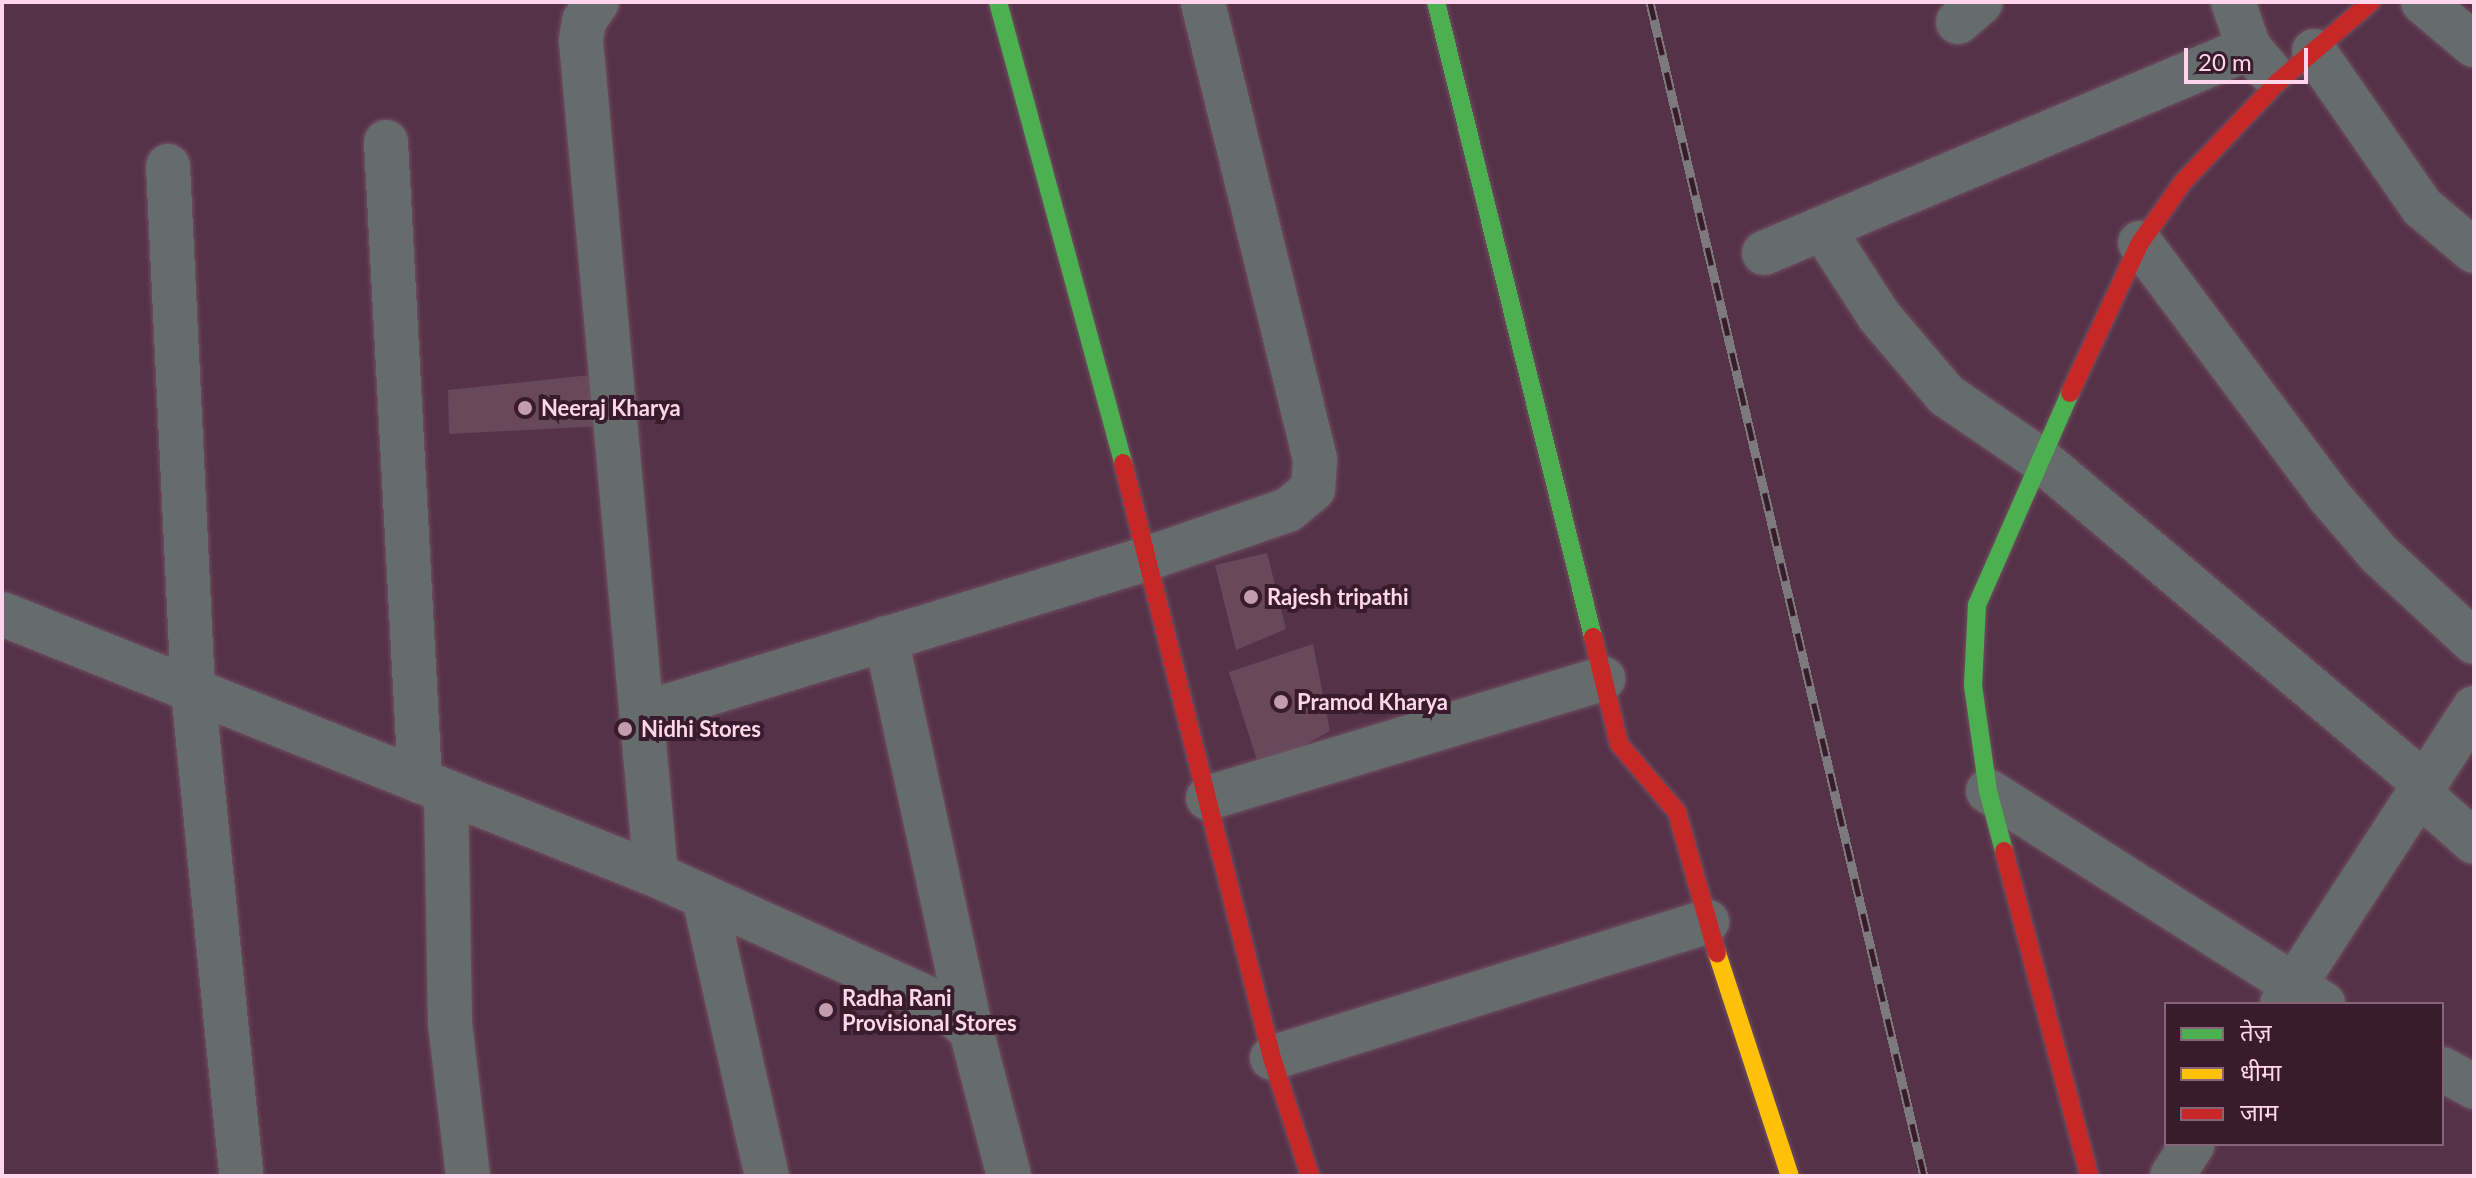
<!DOCTYPE html>
<html>
<head>
<meta charset="utf-8">
<style>
	body { margin:0 }
	#map { position:relative; width:2476px; height:1178px; overflow:hidden; background:#563248; font-family:Lato,"Noto Sans Devanagari",sans-serif }
	div>[style] { position:absolute }
	[style*='--x'] { left:calc(var(--x)*1px); top:calc(var(--y)*1px); width:calc(var(--w)*1px); rotate:calc(var(--a)*1deg) }
	.building>* { inset:0; background:#68495c }
	.roads { filter:drop-shadow(0 0 2px #6e4f61) drop-shadow(0 0 2px #6e4f61) }
	.street>* { height:44px; margin:-22px; padding:0 22px; transform-origin:22px; border-radius:22px; background:#666c6b }
	.fast>* { height:18px; margin:-9px; padding:0 9px; transform-origin:9px; border-radius:9px; background:#4caf50 }
	.slow>* { height:18px; margin:-9px; padding:0 9px; transform-origin:9px; border-radius:9px; background:#ffc107 }
	.jam>* { height:18px; margin:-9px; padding:0 9px; transform-origin:9px; border-radius:9px; background:#c62828 }
	.rail>* { height:9px; margin-top:-4.5px; transform-origin:0; background:repeating-linear-gradient(90deg,#381b2c 0 18px,#7d7a7e 0 36px); box-sizing:border-box; border-block:2px solid #7d7a7e }
	.dots>* { width:22px; height:22px; translate:-50% -50%; box-sizing:border-box; border:4px solid #381b2c; border-radius:50% }
	span { translate:-50% -50%; white-space:nowrap; text-align:center; line-height:1.15; -webkit-text-stroke:8px #381b2c; paint-order:stroke }
	.poi-label { font-size:22px; color:#fed5ea; font-weight:700 }
	.left { translate:0 -50%; text-align:left }
	.frame { position:absolute; inset:0; border:4px solid #fed5ea; pointer-events:none }
	.legend { position:absolute; left:2164px; top:1002px; width:280px; height:144px; box-sizing:border-box; background:#381b2c; border:2px solid #876578; margin:0; padding:10px 14px; list-style:none; font-size:24px; color:#fed5ea }
	.legend li { display:flex; align-items:center; gap:16px; height:40px }
	.legend b { width:40px; border:2px solid #876578 }
	.scale { position:absolute; left:2184px; top:48px; width:124px; height:36px; box-sizing:border-box; border:4px solid #fed5ea; border-top:0; padding-left:10px; font-size:24px; line-height:28px; white-space:nowrap; color:#fed5ea; -webkit-text-stroke:6px #381b2c; paint-order:stroke }
</style>
</head>
<body>
<div id="map">
	<div class="building">
		<i style="clip-path:polygon(600px 374px,602px 426px,449px 434px,448px 390px)"></i>
		<i style="clip-path:polygon(1267px 553px,1286px 629px,1236px 650px,1215px 565px)"></i>
		<i style="clip-path:polygon(1313px 644px,1330px 731px,1260px 770px,1229px 672px)"></i>
	</div>
	<div class="roads">
		<div class="street">
			<i style="--x:597;--y:2;--w:23;--a:124"></i>
			<i style="--x:584;--y:21;--w:20;--a:99"></i>
			<i style="--x:581;--y:41;--w:837;--a:84.86"></i>
			<i style="--x:2233;--y:2;--w:49;--a:70.8"></i>
			<i style="--x:2249;--y:48;--w:29;--a:49"></i>
			<i style="--x:2423;--y:2;--w:67;--a:40.1"></i>
			<i style="--x:1958;--y:22;--w:30;--a:-41"></i>
			<i style="--x:2314;--y:51;--w:190;--a:55.3"></i>
			<i style="--x:2422;--y:207;--w:68;--a:40.2"></i>
			<i style="--x:386;--y:142;--w:640;--a:86.95"></i>
			<i style="--x:168;--y:166;--w:526;--a:87.27"></i>
			<i style="--x:193;--y:691;--w:487;--a:84.3"></i>
			<i style="--x:1823;--y:229;--w:103;--a:57.2"></i>
			<i style="--x:1879;--y:316;--w:104;--a:49.7"></i>
			<i style="--x:1946;--y:395;--w:115;--a:34.4"></i>
			<i style="--x:2041;--y:460;--w:504;--a:40.17"></i>
			<i style="--x:2140;--y:243;--w:316;--a:53.2"></i>
			<i style="--x:2329;--y:496;--w:78;--a:49.2"></i>
			<i style="--x:2380;--y:555;--w:128;--a:42.8"></i>
			<i style="--x:1764;--y:253;--w:527;--a:-22.91"></i>
			<i style="--x:2;--y:614;--w:704;--a:21.76"></i>
			<i style="--x:656;--y:875;--w:314;--a:24.4"></i>
			<i style="--x:942;--y:1005;--w:38;--a:41"></i>
			<i style="--x:971;--y:1030;--w:151;--a:75.4"></i>
			<i style="--x:886;--y:638;--w:401;--a:77.8"></i>
			<i style="--x:642;--y:714;--w:530;--a:-17.1"></i>
			<i style="--x:1149;--y:558;--w:147;--a:-19.1"></i>
			<i style="--x:1288;--y:510;--w:33;--a:-40"></i>
			<i style="--x:1313;--y:489;--w:30;--a:-86"></i>
			<i style="--x:1315;--y:459;--w:471;--a:-103.8"></i>
			<i style="--x:1988;--y:791;--w:397;--a:32.4"></i>
			<i style="--x:446;--y:792;--w:231;--a:89"></i>
			<i style="--x:450;--y:1023;--w:154;--a:83.3"></i>
			<i style="--x:2420;--y:794;--w:72;--a:41.6"></i>
			<i style="--x:1208;--y:798;--w:413;--a:-16.8"></i>
			<i style="--x:704;--y:897;--w:286;--a:77.3"></i>
			<i style="--x:2282;--y:1004;--w:353;--a:-57"></i>
			<i style="--x:1272;--y:1058;--w:456;--a:-17.4"></i>
			<i style="--x:2442;--y:1069;--w:37;--a:29"></i>
			<i style="--x:2172;--y:1176;--w:38;--a:-57"></i>
		</div>
		<div class="fast">
			<i style="--x:998;--y:2;--w:478;--a:74.8"></i>
			<i style="--x:1436;--y:2;--w:654;--a:76.11"></i>
			<i style="--x:2004;--y:851;--w:62;--a:-104.9"></i>
			<i style="--x:1988;--y:791;--w:106;--a:-98.1"></i>
			<i style="--x:1973;--y:686;--w:81;--a:-87.2"></i>
			<i style="--x:1977;--y:605;--w:232;--a:-66.3"></i>
		</div>
		<div class="slow">
			<i style="--x:1717;--y:953;--w:235;--a:71.9"></i>
		</div>
		<div class="jam">
			<i style="--x:2070;--y:393;--w:166;--a:-65"></i>
			<i style="--x:2140;--y:243;--w:75;--a:-54.8"></i>
			<i style="--x:2183;--y:182;--w:138;--a:-46.5"></i>
			<i style="--x:2278;--y:82;--w:123;--a:-40.7"></i>
			<i style="--x:1123;--y:463;--w:613;--a:75.94"></i>
			<i style="--x:1272;--y:1058;--w:124;--a:72.1"></i>
			<i style="--x:1593;--y:637;--w:110;--a:76.3"></i>
			<i style="--x:1619;--y:744;--w:89;--a:49.5"></i>
			<i style="--x:1677;--y:812;--w:147;--a:74.2"></i>
			<i style="--x:2004;--y:851;--w:336;--a:75.3"></i>
		</div>
	</div>
	<div class="rail">
		<i style="--x:1650;--y:2;--w:1206;--a:76.86"></i>
	</div>
	<div class="dots">
		<i style="left:525px;top:408px;background:#c39cb1"></i>
		<i style="left:1251px;top:597px;background:#c39cb1"></i>
		<i style="left:1281px;top:702px;background:#c39cb1"></i>
		<i style="left:625px;top:729px;background:#c39cb1"></i>
		<i style="left:826px;top:1010px;background:#c39cb1"></i>
	</div>
	<div class="poi-label">
		<span class="left" style="left:541px;top:408px">Neeraj Kharya</span>
		<span class="left" style="left:1267px;top:597px">Rajesh tripathi</span>
		<span class="left" style="left:1297px;top:702px">Pramod Kharya</span>
		<span class="left" style="left:641px;top:729px">Nidhi Stores</span>
		<span class="left" style="left:842px;top:1010px">Radha Rani<br>Provisional Stores</span>
	</div>
	<div class="frame"></div>
	<ul class="legend">
	<li><b style="height:10px;background:#4caf50"></b>तेज़</li>
	<li><b style="height:10px;background:#ffc107"></b>धीमा</li>
	<li><b style="height:10px;background:#c62828"></b>जाम</li>
	</ul>
	<div class="scale">20 m</div>
</div>
</body>
</html>
